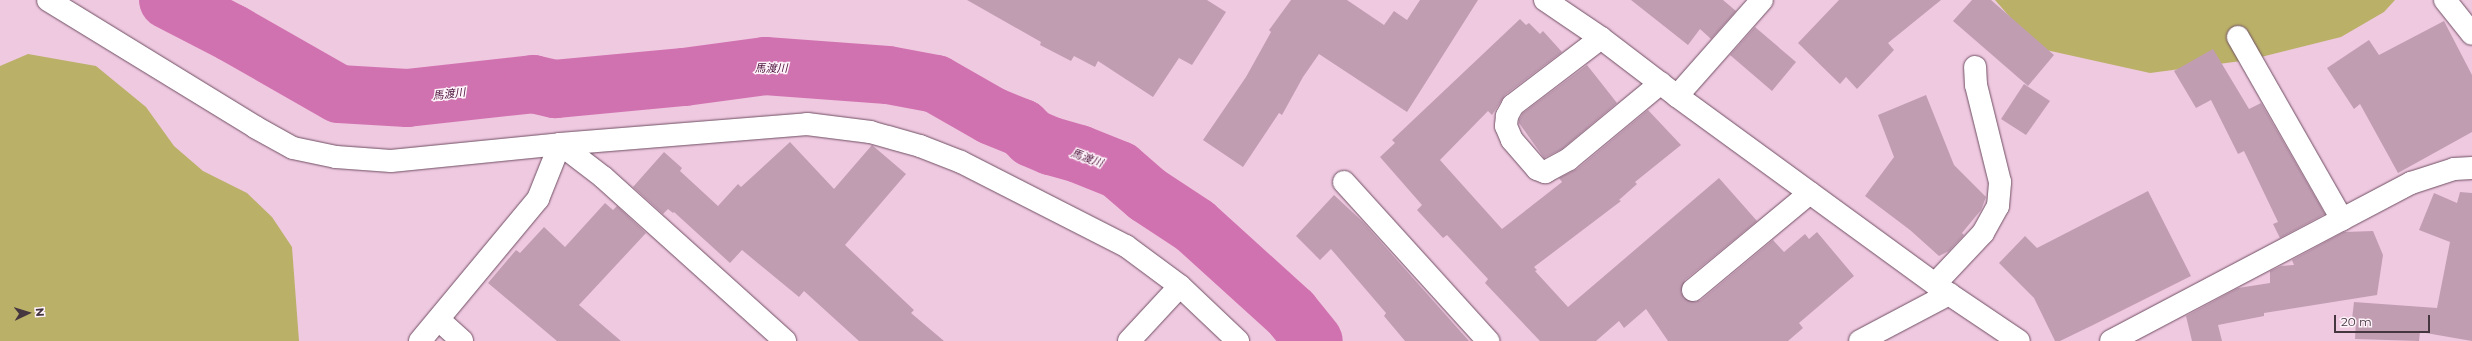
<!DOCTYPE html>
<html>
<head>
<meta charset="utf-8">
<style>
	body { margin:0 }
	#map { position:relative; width:2472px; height:341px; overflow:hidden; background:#efc9e0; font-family:Montserrat,"Noto Sans JP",sans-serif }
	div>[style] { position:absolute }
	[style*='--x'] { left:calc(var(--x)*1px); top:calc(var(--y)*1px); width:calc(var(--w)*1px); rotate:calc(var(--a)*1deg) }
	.green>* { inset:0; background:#bab068 }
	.river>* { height:58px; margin:-29px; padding:0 29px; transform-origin:29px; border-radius:29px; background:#d172b0 }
	.building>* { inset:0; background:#c19db2 }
	.roads { filter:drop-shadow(0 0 1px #6f4f63) drop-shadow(0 0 1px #6f4f63) }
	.minor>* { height:22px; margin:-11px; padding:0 11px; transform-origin:11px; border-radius:11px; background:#fff }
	span { translate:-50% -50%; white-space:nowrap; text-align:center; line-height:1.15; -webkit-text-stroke:3px #fff3fa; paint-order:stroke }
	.water-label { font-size:11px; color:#4c113b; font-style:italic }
	.north { position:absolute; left:8px; top:293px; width:40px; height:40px; -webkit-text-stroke:3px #fff3fa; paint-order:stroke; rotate:86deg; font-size:11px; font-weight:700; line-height:16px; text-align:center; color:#45363f }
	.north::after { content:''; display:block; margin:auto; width:14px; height:18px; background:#45363f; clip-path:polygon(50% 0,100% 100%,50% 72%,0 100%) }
	.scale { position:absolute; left:2334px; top:315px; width:96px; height:18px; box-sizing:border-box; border:2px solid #45363f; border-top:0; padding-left:5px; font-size:12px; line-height:14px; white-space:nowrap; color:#45363f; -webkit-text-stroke:3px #fff3fa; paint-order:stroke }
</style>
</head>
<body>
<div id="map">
	<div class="green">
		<i style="clip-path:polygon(1995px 0,2395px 0,2384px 12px,2341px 37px,2249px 60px,2150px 73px,2037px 48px)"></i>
		<i style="clip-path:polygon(28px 54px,96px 66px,146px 107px,174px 146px,203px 171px,247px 193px,272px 217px,292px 247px,299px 341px,0 341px,0 66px)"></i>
	</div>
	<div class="river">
		<i style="--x:168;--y:0;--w:72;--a:27.3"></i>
		<i style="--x:232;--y:33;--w:123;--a:29.7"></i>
		<i style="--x:339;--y:94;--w:68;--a:3.4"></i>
		<i style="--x:407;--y:98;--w:127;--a:-6.3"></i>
		<i style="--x:533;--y:84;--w:23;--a:13"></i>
		<i style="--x:555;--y:89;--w:130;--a:-5.3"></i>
		<i style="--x:684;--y:77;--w:82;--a:-7.7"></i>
		<i style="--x:765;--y:66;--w:123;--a:4.2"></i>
		<i style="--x:888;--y:75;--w:49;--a:10.6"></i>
		<i style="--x:936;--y:84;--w:64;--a:29.7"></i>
		<i style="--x:992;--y:116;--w:32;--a:22"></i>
		<i style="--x:1022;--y:128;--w:14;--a:45"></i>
		<i style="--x:1032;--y:138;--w:21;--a:23"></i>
		<i style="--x:1051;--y:146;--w:29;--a:16"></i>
		<i style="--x:1079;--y:154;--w:43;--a:21.8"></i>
		<i style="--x:1119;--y:170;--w:38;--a:41"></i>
		<i style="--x:1148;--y:195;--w:56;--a:33.4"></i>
		<i style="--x:1195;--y:226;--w:130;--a:42.2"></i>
		<i style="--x:1291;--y:313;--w:36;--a:51"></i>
	</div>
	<div class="building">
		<i style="clip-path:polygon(967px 0,1207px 0,1226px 12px,1192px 65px,1179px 58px,1153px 97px,1098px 61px,1095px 67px,1074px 56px,1071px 61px,1040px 45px,1041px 42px)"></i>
		<i style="clip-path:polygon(1291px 0,1347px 0,1384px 25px,1394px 11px,1407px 20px,1420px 0,1478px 0,1407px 112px,1319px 54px,1303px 77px,1282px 115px,1279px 113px,1243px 167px,1203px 140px,1246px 77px,1271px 32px,1269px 30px)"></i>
		<i style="clip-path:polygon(1631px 0,1723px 0,1736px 11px,1711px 39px,1700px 29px,1688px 45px)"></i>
		<i style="clip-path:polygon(1839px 0,1941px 0,1888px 43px,1894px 50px,1857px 89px,1846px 77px,1840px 84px,1798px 43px)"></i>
		<i style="clip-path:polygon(1972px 0,1991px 0,2054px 55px,2028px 86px,1953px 21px)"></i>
		<i style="clip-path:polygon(1520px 19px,1526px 25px,1529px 23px,1540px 34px,1543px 31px,1562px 52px,1505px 95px,1492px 115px,1488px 111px,1440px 160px,1502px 229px,1562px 182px,1559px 178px,1577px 169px,1648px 110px,1681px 145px,1635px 182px,1637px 184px,1619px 200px,1621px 201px,1534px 267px,1537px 270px,1535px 271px,1568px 307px,1719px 178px,1757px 221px,1685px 280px,1681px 292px,1684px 298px,1695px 302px,1701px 300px,1773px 240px,1784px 252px,1805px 234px,1809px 239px,1817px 232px,1854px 276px,1799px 323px,1803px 328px,1788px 341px,1668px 341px,1646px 309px,1624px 328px,1619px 321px,1596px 341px,1540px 341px,1485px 283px,1488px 279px,1447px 235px,1443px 238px,1417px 210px,1422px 205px,1380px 157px,1395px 143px,1392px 140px)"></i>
		<i style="clip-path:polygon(2444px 21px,2472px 75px,2472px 132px,2398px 173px,2360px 104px,2354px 109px,2327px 68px,2369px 40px,2379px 55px)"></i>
		<i style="clip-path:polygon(1755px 27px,1796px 62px,1772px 91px,1730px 55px)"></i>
		<i style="clip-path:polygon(2213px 49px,2249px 109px,2261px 103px,2325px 214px,2280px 238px,2273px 224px,2278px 222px,2244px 151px,2238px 154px,2211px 100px,2196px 108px,2174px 71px)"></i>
		<i style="clip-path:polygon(1587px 65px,1617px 103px,1562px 149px,1544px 158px,1519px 123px,1519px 120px,1523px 113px)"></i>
		<i style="clip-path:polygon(2024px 84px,2050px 101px,2026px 135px,2001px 119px)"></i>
		<i style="clip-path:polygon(1926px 95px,1954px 165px,1986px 197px,1981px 210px,1962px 233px,1964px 235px,1949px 251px,1939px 256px,1910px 230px,1865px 196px,1894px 157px,1878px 115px)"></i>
		<i style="clip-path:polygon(790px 142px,834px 189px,872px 145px,906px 174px,845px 245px,914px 310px,911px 313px,944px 341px,859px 341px,804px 291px,799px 297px,742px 250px,730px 263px,674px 212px,673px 213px,668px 209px,663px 214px,633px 187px,664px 152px,682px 168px,680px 171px,718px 206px,738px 184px,741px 187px)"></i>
		<i style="clip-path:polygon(2148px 191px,2191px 276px,2091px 326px,2060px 341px,2055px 341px,2034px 298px,1999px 263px,2025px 236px,2037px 248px)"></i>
		<i style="clip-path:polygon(2460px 192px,2472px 193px,2472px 341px,2420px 332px,2419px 341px,2355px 339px,2356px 320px,2352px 319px,2354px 302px,2437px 308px,2450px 242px,2419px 230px,2434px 193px,2457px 203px)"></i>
		<i style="clip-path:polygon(1334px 195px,1363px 222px,1469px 341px,1405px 341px,1384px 316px,1386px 313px,1331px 249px,1320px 260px,1296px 236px)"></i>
		<i style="clip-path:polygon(605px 203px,613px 210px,617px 206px,646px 233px,579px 305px,621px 341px,557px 341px,488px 283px,516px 250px,520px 253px,544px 227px,565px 247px)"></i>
		<i style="clip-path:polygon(2373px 231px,2383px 255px,2377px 295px,2264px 313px,2264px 316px,2218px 325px,2222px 341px,2192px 341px,2186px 316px,2238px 288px,2270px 283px,2270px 271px,2281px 266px,2294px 265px,2292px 260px,2344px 232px)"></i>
	</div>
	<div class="roads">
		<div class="minor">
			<i style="--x:48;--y:0;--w:243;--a:31.5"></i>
			<i style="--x:255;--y:127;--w:43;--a:28.9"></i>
			<i style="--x:293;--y:148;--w:44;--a:11.8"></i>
			<i style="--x:336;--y:157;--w:55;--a:4.2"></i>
			<i style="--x:391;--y:161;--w:170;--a:-5.7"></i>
			<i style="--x:560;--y:144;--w:248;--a:-4.6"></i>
			<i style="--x:807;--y:124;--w:64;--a:7.2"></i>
			<i style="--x:870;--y:132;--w:52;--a:15.6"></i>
			<i style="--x:920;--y:146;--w:44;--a:21.3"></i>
			<i style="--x:961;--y:162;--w:185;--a:27"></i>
			<i style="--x:1126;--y:246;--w:67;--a:36.5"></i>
			<i style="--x:1180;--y:286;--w:80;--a:43.5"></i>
			<i style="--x:1545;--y:0;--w:68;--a:34.2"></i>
			<i style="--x:1601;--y:38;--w:96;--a:37.3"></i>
			<i style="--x:1677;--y:96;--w:336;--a:36.1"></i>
			<i style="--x:1949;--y:294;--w:84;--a:33.9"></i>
			<i style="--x:2445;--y:0;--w:43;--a:51.5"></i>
			<i style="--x:2238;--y:37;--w:210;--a:60.3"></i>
			<i style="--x:1601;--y:38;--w:111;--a:142.7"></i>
			<i style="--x:1513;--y:105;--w:13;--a:119"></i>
			<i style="--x:1507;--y:116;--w:10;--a:96"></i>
			<i style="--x:1506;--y:126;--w:15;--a:67"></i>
			<i style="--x:1512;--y:140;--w:38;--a:49"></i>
			<i style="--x:1537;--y:169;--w:9;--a:21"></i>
			<i style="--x:1545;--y:172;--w:27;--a:-28"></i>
			<i style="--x:1569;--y:159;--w:119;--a:-39.6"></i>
			<i style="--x:1677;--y:96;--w:128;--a:-48.5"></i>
			<i style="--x:1344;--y:182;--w:215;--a:47.8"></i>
			<i style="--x:1935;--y:284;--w:70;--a:-46.7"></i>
			<i style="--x:1983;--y:233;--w:31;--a:-61"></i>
			<i style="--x:1998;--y:206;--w:24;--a:-85"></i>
			<i style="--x:2000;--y:182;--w:100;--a:-103.9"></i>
			<i style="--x:1976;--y:85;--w:18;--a:-93"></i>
			<i style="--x:1693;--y:290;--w:152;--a:-39.7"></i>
			<i style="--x:439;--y:320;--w:31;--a:42"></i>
			<i style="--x:420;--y:341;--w:185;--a:-50.3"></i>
			<i style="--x:538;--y:199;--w:59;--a:-68.2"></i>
			<i style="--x:560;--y:144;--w:54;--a:37.5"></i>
			<i style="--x:603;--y:177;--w:245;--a:42"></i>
			<i style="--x:1129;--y:341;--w:75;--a:-47.2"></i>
			<i style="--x:1860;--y:341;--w:101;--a:-27.8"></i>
			<i style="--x:2111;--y:341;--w:339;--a:-27.8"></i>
			<i style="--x:2411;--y:183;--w:45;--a:-18"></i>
			<i style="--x:2454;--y:169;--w:18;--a:-3"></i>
		</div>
	</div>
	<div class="water-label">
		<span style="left:771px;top:68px">馬渡川</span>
		<span style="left:449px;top:94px;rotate:-6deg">馬渡川</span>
		<span style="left:1087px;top:158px;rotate:20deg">馬渡川</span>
	</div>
	<div class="north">N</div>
	<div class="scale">20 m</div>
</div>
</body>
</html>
